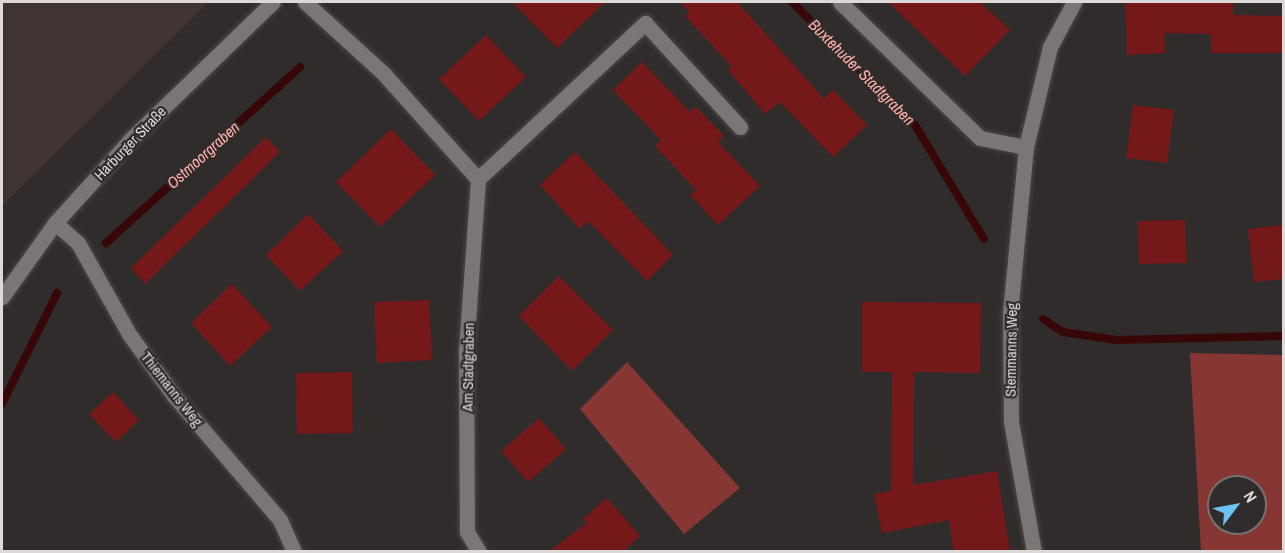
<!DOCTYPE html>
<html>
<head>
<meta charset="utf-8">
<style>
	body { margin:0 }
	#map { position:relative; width:1285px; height:553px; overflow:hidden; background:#312c2c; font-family:"Archivo Narrow",sans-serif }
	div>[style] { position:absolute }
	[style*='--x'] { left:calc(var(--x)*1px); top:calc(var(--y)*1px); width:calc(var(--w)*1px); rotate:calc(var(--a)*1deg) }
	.built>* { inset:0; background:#403433 }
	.green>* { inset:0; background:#863734 }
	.stream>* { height:8px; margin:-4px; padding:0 4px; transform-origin:4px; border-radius:4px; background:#370607 }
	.building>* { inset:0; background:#75181a }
	.roads { filter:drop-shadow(0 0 2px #4c4847) drop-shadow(0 0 2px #4c4847) }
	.minor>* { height:15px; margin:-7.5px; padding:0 7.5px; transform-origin:7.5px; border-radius:7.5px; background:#7b7675 }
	span { translate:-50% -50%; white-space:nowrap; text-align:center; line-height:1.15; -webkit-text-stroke:4.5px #312c2c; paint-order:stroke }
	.street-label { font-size:15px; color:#dcd9d8 }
	.water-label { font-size:16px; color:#ffafa8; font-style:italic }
	.frame { position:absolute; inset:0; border:3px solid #dcd9d8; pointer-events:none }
	.north { position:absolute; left:1207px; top:475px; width:60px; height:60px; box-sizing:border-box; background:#312c2c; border:2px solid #757171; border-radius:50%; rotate:58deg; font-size:16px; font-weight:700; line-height:24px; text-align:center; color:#dcd9d8 }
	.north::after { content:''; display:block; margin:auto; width:21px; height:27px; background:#6cc3f2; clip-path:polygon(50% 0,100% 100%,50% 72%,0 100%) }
</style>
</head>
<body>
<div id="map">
	<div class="built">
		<i style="clip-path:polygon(2px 2px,209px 2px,2px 206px)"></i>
	</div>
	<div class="green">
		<i style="clip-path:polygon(evenodd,1190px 353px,1283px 355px,1283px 551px,1201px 551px,1190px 353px,1219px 487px,1255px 487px,1255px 523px,1219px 523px,1219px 487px)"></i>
		<i style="clip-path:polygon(627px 362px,740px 488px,684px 534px,580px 409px)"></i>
	</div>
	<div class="stream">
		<i style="--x:792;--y:2;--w:174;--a:45"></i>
		<i style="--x:915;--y:125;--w:133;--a:58.8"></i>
		<i style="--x:106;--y:243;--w:262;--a:-42.2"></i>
		<i style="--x:1043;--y:319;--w:24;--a:33"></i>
		<i style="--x:1063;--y:332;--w:54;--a:8.6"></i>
		<i style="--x:1116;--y:340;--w:168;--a:-1.4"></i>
		<i style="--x:2;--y:404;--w:124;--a:-63.6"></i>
	</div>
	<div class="building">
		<i style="clip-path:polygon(512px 2px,605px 2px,557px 48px)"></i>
		<i style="clip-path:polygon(680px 2px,737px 2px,824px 99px,833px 90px,867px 125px,833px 157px,780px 102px,765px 114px,728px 70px,732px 67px,685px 16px,689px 12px)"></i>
		<i style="clip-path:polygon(888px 2px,980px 2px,1010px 30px,965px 76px)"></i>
		<i style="clip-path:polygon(1125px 2px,1233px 2px,1233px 15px,1284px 16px,1284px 53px,1211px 53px,1211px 34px,1164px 33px,1165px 53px,1127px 55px)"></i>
		<i style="clip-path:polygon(486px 35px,526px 77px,479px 121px,439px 79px)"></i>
		<i style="clip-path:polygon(642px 62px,690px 112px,696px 107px,724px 136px,718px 142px,760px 186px,718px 225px,690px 195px,696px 190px,655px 146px,661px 140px,613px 90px)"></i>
		<i style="clip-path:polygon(1133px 105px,1174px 110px,1167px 163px,1126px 158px)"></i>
		<i style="clip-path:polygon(391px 129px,435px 175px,380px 227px,336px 182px)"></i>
		<i style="clip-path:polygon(266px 137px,280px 152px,145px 284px,131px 268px)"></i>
		<i style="clip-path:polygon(575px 152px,673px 255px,647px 281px,588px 221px,580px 229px,540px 185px)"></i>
		<i style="clip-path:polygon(308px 214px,343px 251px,300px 291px,266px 255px)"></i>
		<i style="clip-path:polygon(1185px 220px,1187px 263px,1139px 264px,1138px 221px)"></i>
		<i style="clip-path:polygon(1284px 225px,1284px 279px,1254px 282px,1248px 229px)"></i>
		<i style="clip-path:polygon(559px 276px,613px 330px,572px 371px,519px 316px)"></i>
		<i style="clip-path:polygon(232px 284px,272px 327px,230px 366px,191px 323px)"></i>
		<i style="clip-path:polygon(429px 300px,432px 360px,377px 363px,374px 302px)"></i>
		<i style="clip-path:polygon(862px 302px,981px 303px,980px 373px,914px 372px,913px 485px,997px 471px,1010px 552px,954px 552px,949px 520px,882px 533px,874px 494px,891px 491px,892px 372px,862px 372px)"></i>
		<i style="clip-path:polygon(352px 372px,353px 433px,297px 434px,296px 373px)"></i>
		<i style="clip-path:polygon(113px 392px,139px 420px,116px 442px,89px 414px)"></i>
		<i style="clip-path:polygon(539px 418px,566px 449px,528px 482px,501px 451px)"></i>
		<i style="clip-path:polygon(607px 498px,640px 536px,623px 552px,548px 552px,587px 523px,583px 519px)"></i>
	</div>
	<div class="roads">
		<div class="minor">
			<i style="--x:305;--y:2;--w:107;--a:42.3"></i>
			<i style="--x:384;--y:74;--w:141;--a:48.2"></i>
			<i style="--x:478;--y:179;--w:172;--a:94"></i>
			<i style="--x:466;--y:351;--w:181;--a:89.7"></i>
			<i style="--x:467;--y:532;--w:23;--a:59"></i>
			<i style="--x:840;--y:2;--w:195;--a:44.2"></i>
			<i style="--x:980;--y:138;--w:47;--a:11.1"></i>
			<i style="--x:478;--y:179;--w:229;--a:-43"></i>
			<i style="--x:645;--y:23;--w:141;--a:47.6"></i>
			<i style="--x:55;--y:223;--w:30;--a:41"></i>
			<i style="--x:78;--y:243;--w:104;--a:60.7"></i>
			<i style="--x:129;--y:334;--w:78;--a:53.9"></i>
			<i style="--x:175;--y:397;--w:162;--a:49.5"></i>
			<i style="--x:280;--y:520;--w:35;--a:66"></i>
			<i style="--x:2;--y:297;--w:91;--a:-54.4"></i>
			<i style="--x:55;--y:223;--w:113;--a:-47.9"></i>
			<i style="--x:131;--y:139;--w:197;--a:-44"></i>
			<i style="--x:1034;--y:552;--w:133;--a:-100"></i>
			<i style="--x:1011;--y:421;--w:108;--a:-90.5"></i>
			<i style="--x:1010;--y:313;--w:167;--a:-84.5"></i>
			<i style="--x:1026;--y:147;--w:103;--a:-76.5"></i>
			<i style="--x:1050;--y:47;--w:51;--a:-61.9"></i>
		</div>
	</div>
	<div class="street-label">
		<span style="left:130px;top:143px;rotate:-46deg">Harburger Straße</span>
		<span style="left:1011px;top:350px;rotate:-89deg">Stemmanns Weg</span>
		<span style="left:468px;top:367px;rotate:-89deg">Am Stadtgraben</span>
		<span style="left:172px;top:389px;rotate:52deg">Thiemanns Weg</span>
	</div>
	<div class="water-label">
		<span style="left:862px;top:72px;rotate:45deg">Buxtehuder Stadtgraben</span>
		<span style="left:203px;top:155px;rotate:-42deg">Ostmoorgraben</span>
	</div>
	<div class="frame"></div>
	<div class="north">N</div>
</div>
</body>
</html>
